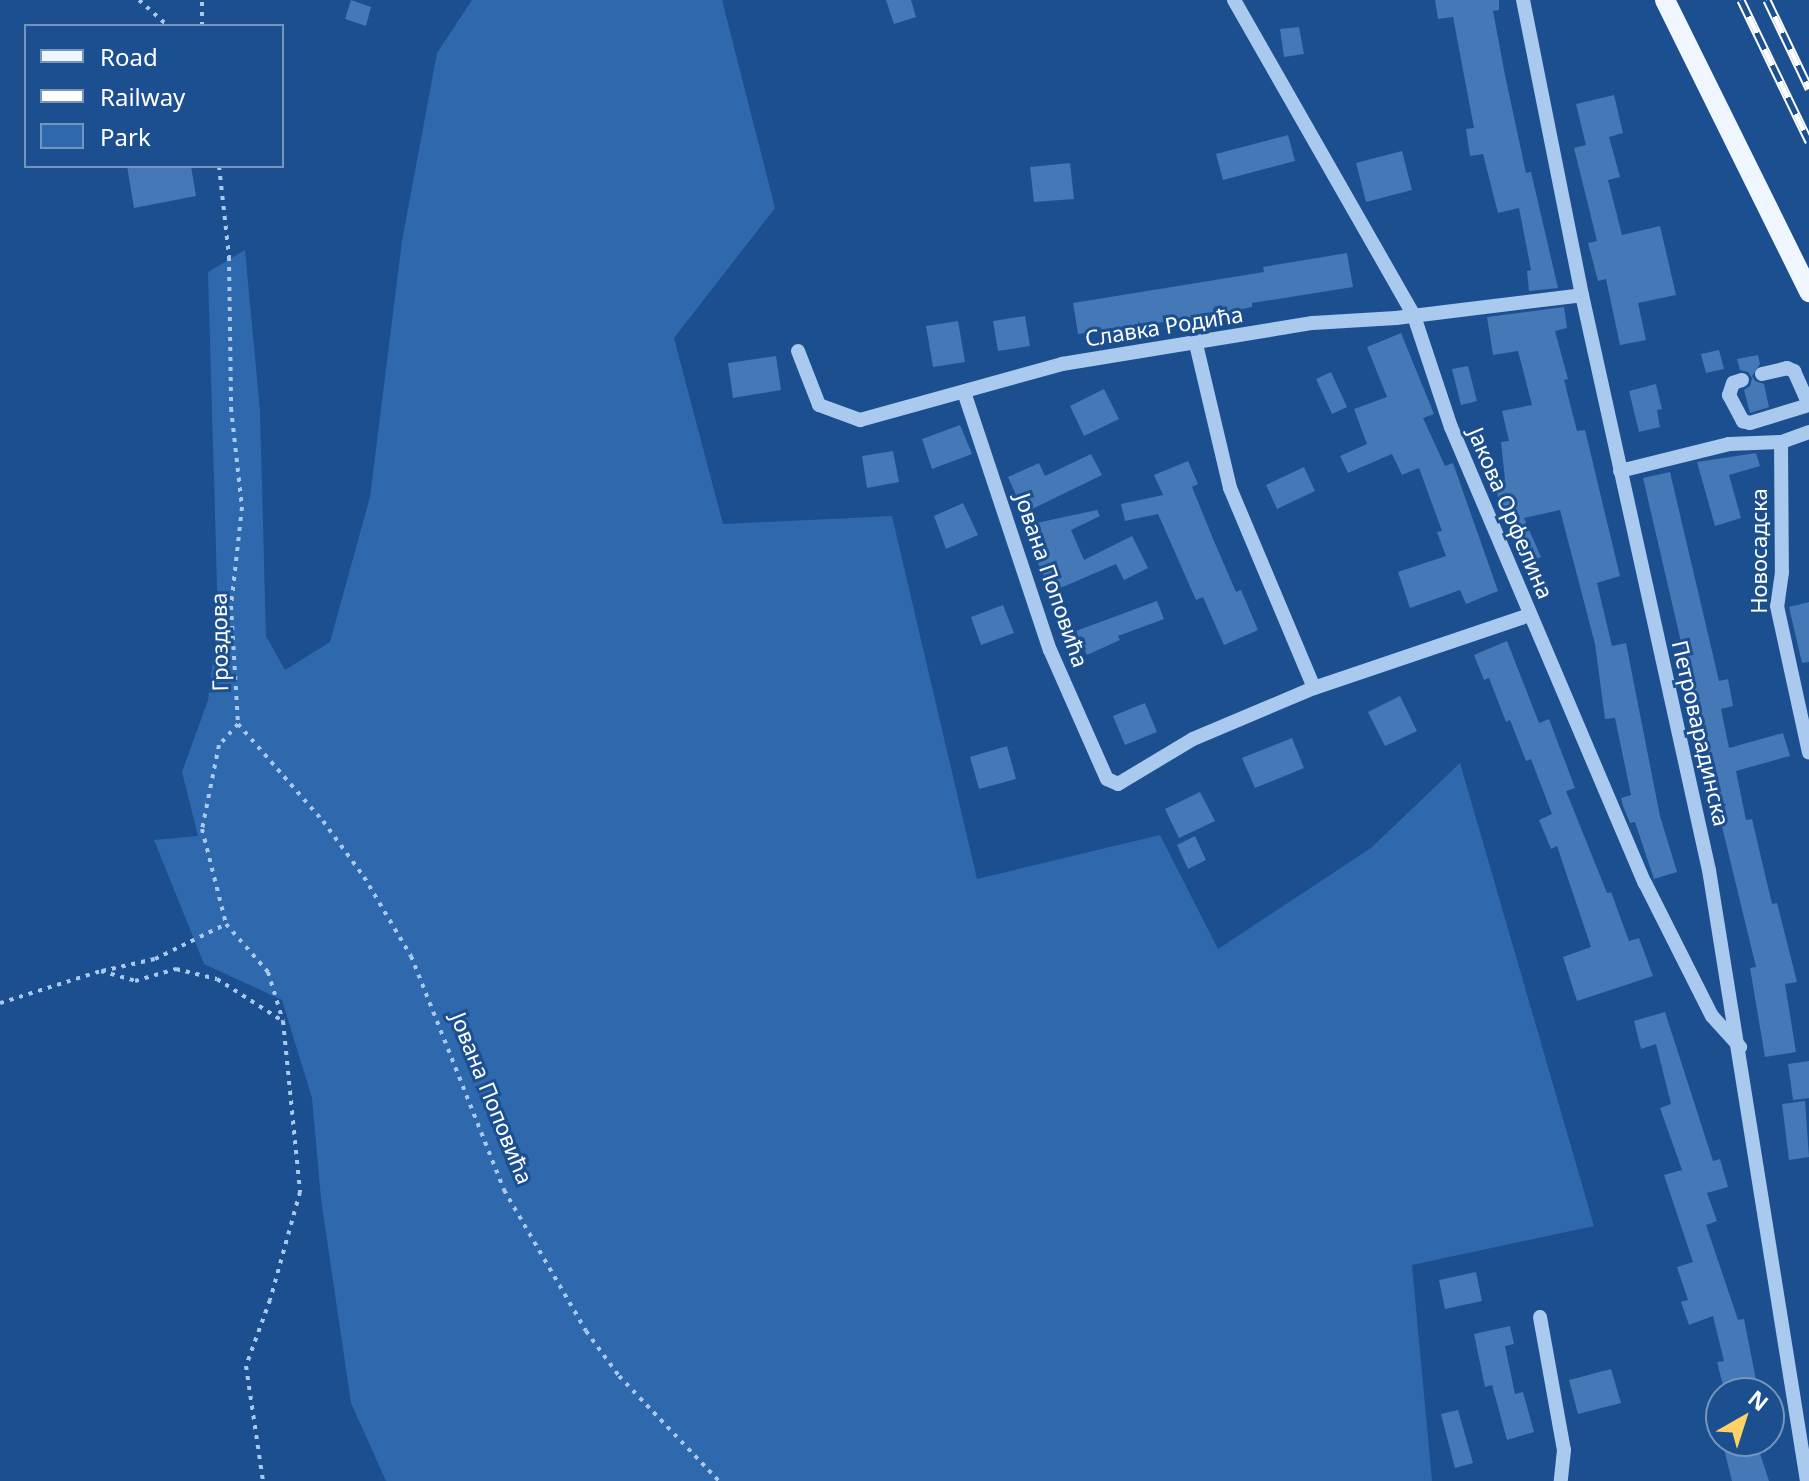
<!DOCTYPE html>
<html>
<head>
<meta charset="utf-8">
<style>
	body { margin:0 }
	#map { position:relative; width:1809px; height:1481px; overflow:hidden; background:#1b4f8f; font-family:"Noto Sans",sans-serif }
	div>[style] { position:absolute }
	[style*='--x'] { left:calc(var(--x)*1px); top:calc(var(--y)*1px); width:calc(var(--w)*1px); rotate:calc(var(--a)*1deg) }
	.green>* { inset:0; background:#2e69ad }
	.building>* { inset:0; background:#4478b7 }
	.path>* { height:4px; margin-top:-2px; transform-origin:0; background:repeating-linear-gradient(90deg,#a9c9ee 0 4px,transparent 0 10px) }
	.minor>* { height:14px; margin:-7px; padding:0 7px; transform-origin:7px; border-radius:7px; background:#a9c9ee }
	.major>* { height:20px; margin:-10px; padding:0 10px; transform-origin:10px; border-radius:10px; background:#f0f6ff }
	.rail>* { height:9px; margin-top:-4.5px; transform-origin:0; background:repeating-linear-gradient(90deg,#1b4f8f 0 18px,#fff 0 36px); box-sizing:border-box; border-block:2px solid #fff }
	span { translate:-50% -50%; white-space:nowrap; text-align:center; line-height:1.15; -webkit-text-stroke:6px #1b4f8f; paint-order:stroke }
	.street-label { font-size:22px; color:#fff }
	.legend { position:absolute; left:24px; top:24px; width:260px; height:144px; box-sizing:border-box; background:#1b4f8f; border:2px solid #7695bc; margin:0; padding:10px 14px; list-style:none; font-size:24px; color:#fff }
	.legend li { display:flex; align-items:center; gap:16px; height:40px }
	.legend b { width:40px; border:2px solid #7695bc }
	.north { position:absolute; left:1705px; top:1377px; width:80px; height:80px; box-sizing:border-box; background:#1b4f8f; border:2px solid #7695bc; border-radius:50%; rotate:39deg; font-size:22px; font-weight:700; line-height:32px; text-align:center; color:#fff }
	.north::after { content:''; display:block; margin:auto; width:28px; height:36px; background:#ffd166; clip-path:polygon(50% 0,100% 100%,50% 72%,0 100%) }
</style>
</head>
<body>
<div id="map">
	<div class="green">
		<i style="clip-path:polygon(472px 0,722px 0,775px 208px,674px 338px,723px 524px,892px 516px,977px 879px,1160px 835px,1218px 949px,1371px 848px,1460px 763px,1594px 1226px,1412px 1265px,1432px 1481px,386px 1481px,351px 1403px,321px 1199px,312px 1098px,282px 1000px,204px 964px,154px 840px,198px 836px,182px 772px,208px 700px,218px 620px,208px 272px,245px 250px,260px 411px,266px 636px,285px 670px,330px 642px,370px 497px,402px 241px,437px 53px)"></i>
	</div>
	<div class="building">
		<i style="clip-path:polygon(351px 0,371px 7px,366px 26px,345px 19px)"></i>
		<i style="clip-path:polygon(886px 0,911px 0,916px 17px,894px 24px)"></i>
		<i style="clip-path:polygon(1435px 0,1499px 0,1499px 10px,1493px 11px,1505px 75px,1526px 173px,1531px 172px,1558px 288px,1529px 291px,1527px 271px,1531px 270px,1519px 208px,1498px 213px,1483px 154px,1470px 156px,1466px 129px,1474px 128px,1453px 17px,1438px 19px)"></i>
		<i style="clip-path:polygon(1299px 27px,1304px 54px,1284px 57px,1280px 29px)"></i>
		<i style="clip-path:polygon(1614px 95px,1623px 133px,1609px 137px,1620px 177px,1608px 180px,1622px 235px,1660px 226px,1676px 295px,1638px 303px,1646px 340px,1620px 345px,1606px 279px,1598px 281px,1588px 243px,1597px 241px,1574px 148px,1586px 145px,1576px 104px)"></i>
		<i style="clip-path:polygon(1288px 135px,1295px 161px,1223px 180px,1216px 154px)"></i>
		<i style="clip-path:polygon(1402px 151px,1412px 190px,1366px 202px,1356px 163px)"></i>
		<i style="clip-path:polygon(1070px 163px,1074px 199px,1034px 202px,1030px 167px)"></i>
		<i style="clip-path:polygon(127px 166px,191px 166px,196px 196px,134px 208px)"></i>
		<i style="clip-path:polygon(1347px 253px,1353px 287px,1252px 303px,1252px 307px,1207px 316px,1078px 334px,1073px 303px,1264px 272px,1263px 267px)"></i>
		<i style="clip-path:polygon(1564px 307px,1567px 328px,1555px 331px,1568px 379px,1564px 380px,1577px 431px,1585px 430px,1620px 576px,1597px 583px,1612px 646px,1626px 643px,1660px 816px,1677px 872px,1654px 879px,1635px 822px,1630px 823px,1623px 806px,1621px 798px,1631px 795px,1615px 718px,1605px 719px,1595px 644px,1560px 510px,1524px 518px,1541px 557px,1524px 564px,1502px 516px,1495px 482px,1505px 480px,1501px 442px,1509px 441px,1502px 411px,1532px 405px,1518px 351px,1493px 355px,1487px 317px)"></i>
		<i style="clip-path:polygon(1025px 316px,1030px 346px,998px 351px,993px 321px)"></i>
		<i style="clip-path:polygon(958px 321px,965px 362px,933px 367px,926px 326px)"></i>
		<i style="clip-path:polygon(1401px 333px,1434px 414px,1423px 418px,1445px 466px,1453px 463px,1498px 591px,1466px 604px,1460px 590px,1410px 608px,1398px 572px,1446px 556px,1437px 532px,1442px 531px,1419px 468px,1402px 475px,1392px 454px,1348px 473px,1340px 456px,1367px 444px,1354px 409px,1387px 397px,1367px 347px)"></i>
		<i style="clip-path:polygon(1719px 350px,1724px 369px,1706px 373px,1701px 354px)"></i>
		<i style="clip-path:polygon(1758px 355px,1760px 364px,1752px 376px,1755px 381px,1764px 384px,1769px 407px,1750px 413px,1744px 390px,1750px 386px,1752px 378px,1748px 372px,1740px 370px,1737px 359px)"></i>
		<i style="clip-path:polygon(776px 356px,781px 390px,733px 398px,728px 363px)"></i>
		<i style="clip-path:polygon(1468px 366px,1477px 401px,1461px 405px,1452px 369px)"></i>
		<i style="clip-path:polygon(1331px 372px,1347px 407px,1332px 414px,1316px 379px)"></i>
		<i style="clip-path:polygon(1656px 384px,1662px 409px,1657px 410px,1660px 427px,1639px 432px,1629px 391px)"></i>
		<i style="clip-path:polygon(1104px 389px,1119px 419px,1084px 436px,1070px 406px)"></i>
		<i style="clip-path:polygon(960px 425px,972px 454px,932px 469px,922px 439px)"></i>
		<i style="clip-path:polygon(893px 451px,899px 482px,867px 488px,862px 456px)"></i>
		<i style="clip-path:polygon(1756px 453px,1760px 466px,1729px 475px,1741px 518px,1715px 526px,1697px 462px)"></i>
		<i style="clip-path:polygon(1091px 454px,1102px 475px,1024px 513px,1008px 477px,1039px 463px,1045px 476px)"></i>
		<i style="clip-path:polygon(1188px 461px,1198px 484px,1192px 487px,1214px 541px,1236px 592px,1241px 590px,1258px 630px,1224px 645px,1203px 597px,1196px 600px,1158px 514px,1125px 521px,1121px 504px,1163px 495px,1154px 475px)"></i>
		<i style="clip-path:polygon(1304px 467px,1315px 491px,1277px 509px,1266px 485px)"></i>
		<i style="clip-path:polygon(1670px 472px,1719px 681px,1728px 679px,1733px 706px,1721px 709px,1729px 748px,1783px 733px,1790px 756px,1736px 771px,1746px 820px,1752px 819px,1772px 904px,1777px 903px,1797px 982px,1785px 984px,1796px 1052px,1765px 1057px,1750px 968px,1756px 967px,1708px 769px,1703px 770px,1696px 738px,1703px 737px,1643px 478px)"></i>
		<i style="clip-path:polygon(963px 503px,978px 535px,946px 549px,934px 516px)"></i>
		<i style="clip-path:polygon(1097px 510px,1100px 516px,1071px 530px,1084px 560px,1132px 536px,1148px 568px,1124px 580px,1116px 564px,1051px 592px,1037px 561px,1043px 559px,1027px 525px)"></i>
		<i style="clip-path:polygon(1157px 601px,1164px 619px,1118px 636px,1120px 640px,1087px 655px,1076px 631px)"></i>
		<i style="clip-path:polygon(1809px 602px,1809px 662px,1802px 663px,1789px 607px)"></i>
		<i style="clip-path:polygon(1003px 605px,1014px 633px,981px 645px,971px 617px)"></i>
		<i style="clip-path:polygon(1507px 641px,1539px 723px,1549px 719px,1575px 788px,1566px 791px,1607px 893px,1611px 892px,1629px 941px,1639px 938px,1653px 976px,1577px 1001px,1563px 957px,1591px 947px,1557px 846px,1551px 849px,1539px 820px,1552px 814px,1531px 759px,1526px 761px,1510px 720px,1506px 722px,1489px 678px,1484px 680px,1474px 655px)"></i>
		<i style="clip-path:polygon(1400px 696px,1417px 731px,1385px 746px,1368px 712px)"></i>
		<i style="clip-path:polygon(1145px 703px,1157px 732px,1125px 745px,1113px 716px)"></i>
		<i style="clip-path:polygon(1292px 738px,1304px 768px,1255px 788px,1242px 758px)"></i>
		<i style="clip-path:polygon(1007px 746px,1016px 779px,979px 789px,970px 757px)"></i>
		<i style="clip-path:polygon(1200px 792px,1215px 821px,1179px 838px,1165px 809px)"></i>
		<i style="clip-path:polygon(1195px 836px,1206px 860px,1188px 869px,1177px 845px)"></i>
		<i style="clip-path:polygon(1665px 1012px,1713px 1161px,1720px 1159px,1728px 1187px,1707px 1193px,1717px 1221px,1706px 1225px,1738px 1320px,1744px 1319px,1757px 1385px,1725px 1393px,1717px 1362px,1724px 1361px,1713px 1316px,1689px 1325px,1681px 1302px,1688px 1300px,1677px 1267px,1693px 1262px,1664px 1175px,1682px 1170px,1660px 1108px,1671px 1104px,1656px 1044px,1641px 1049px,1634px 1021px)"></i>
		<i style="clip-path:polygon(1809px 1061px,1809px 1098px,1793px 1100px,1788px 1064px)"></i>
		<i style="clip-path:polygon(1805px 1101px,1809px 1157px,1789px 1160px,1782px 1104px)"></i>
		<i style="clip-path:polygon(1476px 1272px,1482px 1301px,1445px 1309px,1439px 1280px)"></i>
		<i style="clip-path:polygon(1510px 1326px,1514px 1344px,1505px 1346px,1515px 1394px,1523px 1392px,1534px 1432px,1507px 1440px,1492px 1385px,1485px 1387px,1474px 1334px)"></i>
		<i style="clip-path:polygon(1611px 1369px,1621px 1403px,1578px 1414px,1569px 1380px)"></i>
		<i style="clip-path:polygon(1458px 1410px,1473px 1463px,1455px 1468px,1441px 1414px)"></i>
		<i style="clip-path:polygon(1722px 1441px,1756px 1441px,1769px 1481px,1732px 1481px)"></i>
	</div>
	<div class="path">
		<i style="--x:139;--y:0;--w:39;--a:42"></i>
		<i style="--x:202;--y:26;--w:26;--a:-90"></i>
		<i style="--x:219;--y:166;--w:92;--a:83.7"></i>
		<i style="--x:229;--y:257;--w:151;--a:89.2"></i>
		<i style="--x:231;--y:408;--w:100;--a:83.7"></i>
		<i style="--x:242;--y:507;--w:100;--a:96.3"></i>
		<i style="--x:231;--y:606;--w:118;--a:86.6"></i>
		<i style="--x:238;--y:724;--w:28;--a:132"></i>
		<i style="--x:219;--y:745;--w:86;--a:101.4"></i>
		<i style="--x:202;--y:829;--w:98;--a:75.8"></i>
		<i style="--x:226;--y:924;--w:64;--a:48.8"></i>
		<i style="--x:268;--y:972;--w:51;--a:73"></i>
		<i style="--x:283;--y:1021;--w:172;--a:84.3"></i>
		<i style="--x:300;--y:1192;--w:112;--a:105.5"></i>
		<i style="--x:270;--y:1300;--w:70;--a:110"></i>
		<i style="--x:246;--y:1366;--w:116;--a:81.6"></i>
		<i style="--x:238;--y:724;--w:129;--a:48.8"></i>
		<i style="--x:323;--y:821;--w:69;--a:53.8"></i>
		<i style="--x:364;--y:877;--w:92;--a:59.3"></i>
		<i style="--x:411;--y:956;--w:252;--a:68.3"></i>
		<i style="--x:504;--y:1190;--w:163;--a:59.8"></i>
		<i style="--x:586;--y:1331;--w:56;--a:53.7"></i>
		<i style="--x:619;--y:1376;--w:145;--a:46.4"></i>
		<i style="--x:102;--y:971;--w:54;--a:-12.8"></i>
		<i style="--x:155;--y:959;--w:79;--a:-26.2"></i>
		<i style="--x:0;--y:1003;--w:106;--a:-17.6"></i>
		<i style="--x:101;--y:971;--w:35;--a:16"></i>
		<i style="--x:135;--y:981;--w:43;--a:-16.3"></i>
		<i style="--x:176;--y:969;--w:42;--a:13.7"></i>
		<i style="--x:217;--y:979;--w:76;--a:32.6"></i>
	</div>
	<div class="minor">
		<i style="--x:1234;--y:0;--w:364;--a:60.3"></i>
		<i style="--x:1414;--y:316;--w:117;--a:71.6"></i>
		<i style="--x:1451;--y:427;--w:496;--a:67"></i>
		<i style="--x:1645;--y:883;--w:149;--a:63.3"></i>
		<i style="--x:1712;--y:1016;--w:42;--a:47.9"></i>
		<i style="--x:1523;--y:0;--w:301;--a:78.7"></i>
		<i style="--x:1582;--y:295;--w:589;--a:77.55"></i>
		<i style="--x:1709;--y:870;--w:619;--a:80.89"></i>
		<i style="--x:1196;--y:344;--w:148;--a:76.7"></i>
		<i style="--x:1230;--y:488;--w:217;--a:67.2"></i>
		<i style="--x:798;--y:351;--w:58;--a:68.7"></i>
		<i style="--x:819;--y:405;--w:44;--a:20.1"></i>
		<i style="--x:860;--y:420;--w:210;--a:-15.5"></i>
		<i style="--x:1062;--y:364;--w:254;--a:-9.3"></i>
		<i style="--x:1313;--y:323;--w:83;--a:-3.4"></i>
		<i style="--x:1396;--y:318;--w:187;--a:-7"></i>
		<i style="--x:1762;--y:374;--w:26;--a:-13"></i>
		<i style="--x:1787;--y:368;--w:8;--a:23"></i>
		<i style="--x:1794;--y:371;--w:37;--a:66"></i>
		<i style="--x:1742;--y:380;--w:9;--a:162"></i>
		<i style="--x:1733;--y:383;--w:13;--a:108"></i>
		<i style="--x:1729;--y:395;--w:30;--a:62"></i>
		<i style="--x:1743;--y:421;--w:7;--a:16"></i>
		<i style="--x:1750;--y:423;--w:62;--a:-17"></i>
		<i style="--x:964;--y:392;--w:272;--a:71.6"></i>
		<i style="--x:1050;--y:650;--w:141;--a:66.2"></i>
		<i style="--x:1107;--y:779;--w:12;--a:24"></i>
		<i style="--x:1118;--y:784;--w:87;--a:-31"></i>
		<i style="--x:1193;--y:739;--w:131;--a:-22.9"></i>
		<i style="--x:1314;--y:688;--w:228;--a:-18.7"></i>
		<i style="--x:1809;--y:432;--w:30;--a:160"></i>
		<i style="--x:1781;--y:442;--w:130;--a:89.6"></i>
		<i style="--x:1782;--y:572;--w:34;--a:98"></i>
		<i style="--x:1777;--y:606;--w:150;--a:77.7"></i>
		<i style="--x:1620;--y:471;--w:112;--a:-13.9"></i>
		<i style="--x:1729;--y:444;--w:52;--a:-2.2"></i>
		<i style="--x:1540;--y:1317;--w:135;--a:79.8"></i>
		<i style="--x:1564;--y:1450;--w:31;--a:96"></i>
	</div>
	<div class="major">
		<i style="--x:1665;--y:0;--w:326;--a:63.7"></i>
	</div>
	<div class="rail">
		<i style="--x:1741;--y:0;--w:157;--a:64.3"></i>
		<i style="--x:1767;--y:0;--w:98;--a:64.5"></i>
	</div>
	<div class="street-label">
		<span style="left:1164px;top:326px;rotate:-9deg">Славка Родића</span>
		<span style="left:1511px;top:513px;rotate:67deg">Јакова Орфелина</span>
		<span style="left:1759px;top:551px;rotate:-90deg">Новосадска</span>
		<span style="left:1052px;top:580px;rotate:71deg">Јована Поповића</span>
		<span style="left:219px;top:642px;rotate:-91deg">Гроздова</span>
		<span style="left:1701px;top:733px;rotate:77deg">Петроварадинска</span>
		<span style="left:492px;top:1098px;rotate:68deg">Јована Поповића</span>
	</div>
	<ul class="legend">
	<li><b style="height:10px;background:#f0f6ff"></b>Road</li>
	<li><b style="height:10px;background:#fff"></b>Railway</li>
	<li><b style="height:22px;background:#2e69ad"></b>Park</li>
	</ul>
	<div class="north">N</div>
</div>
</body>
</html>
